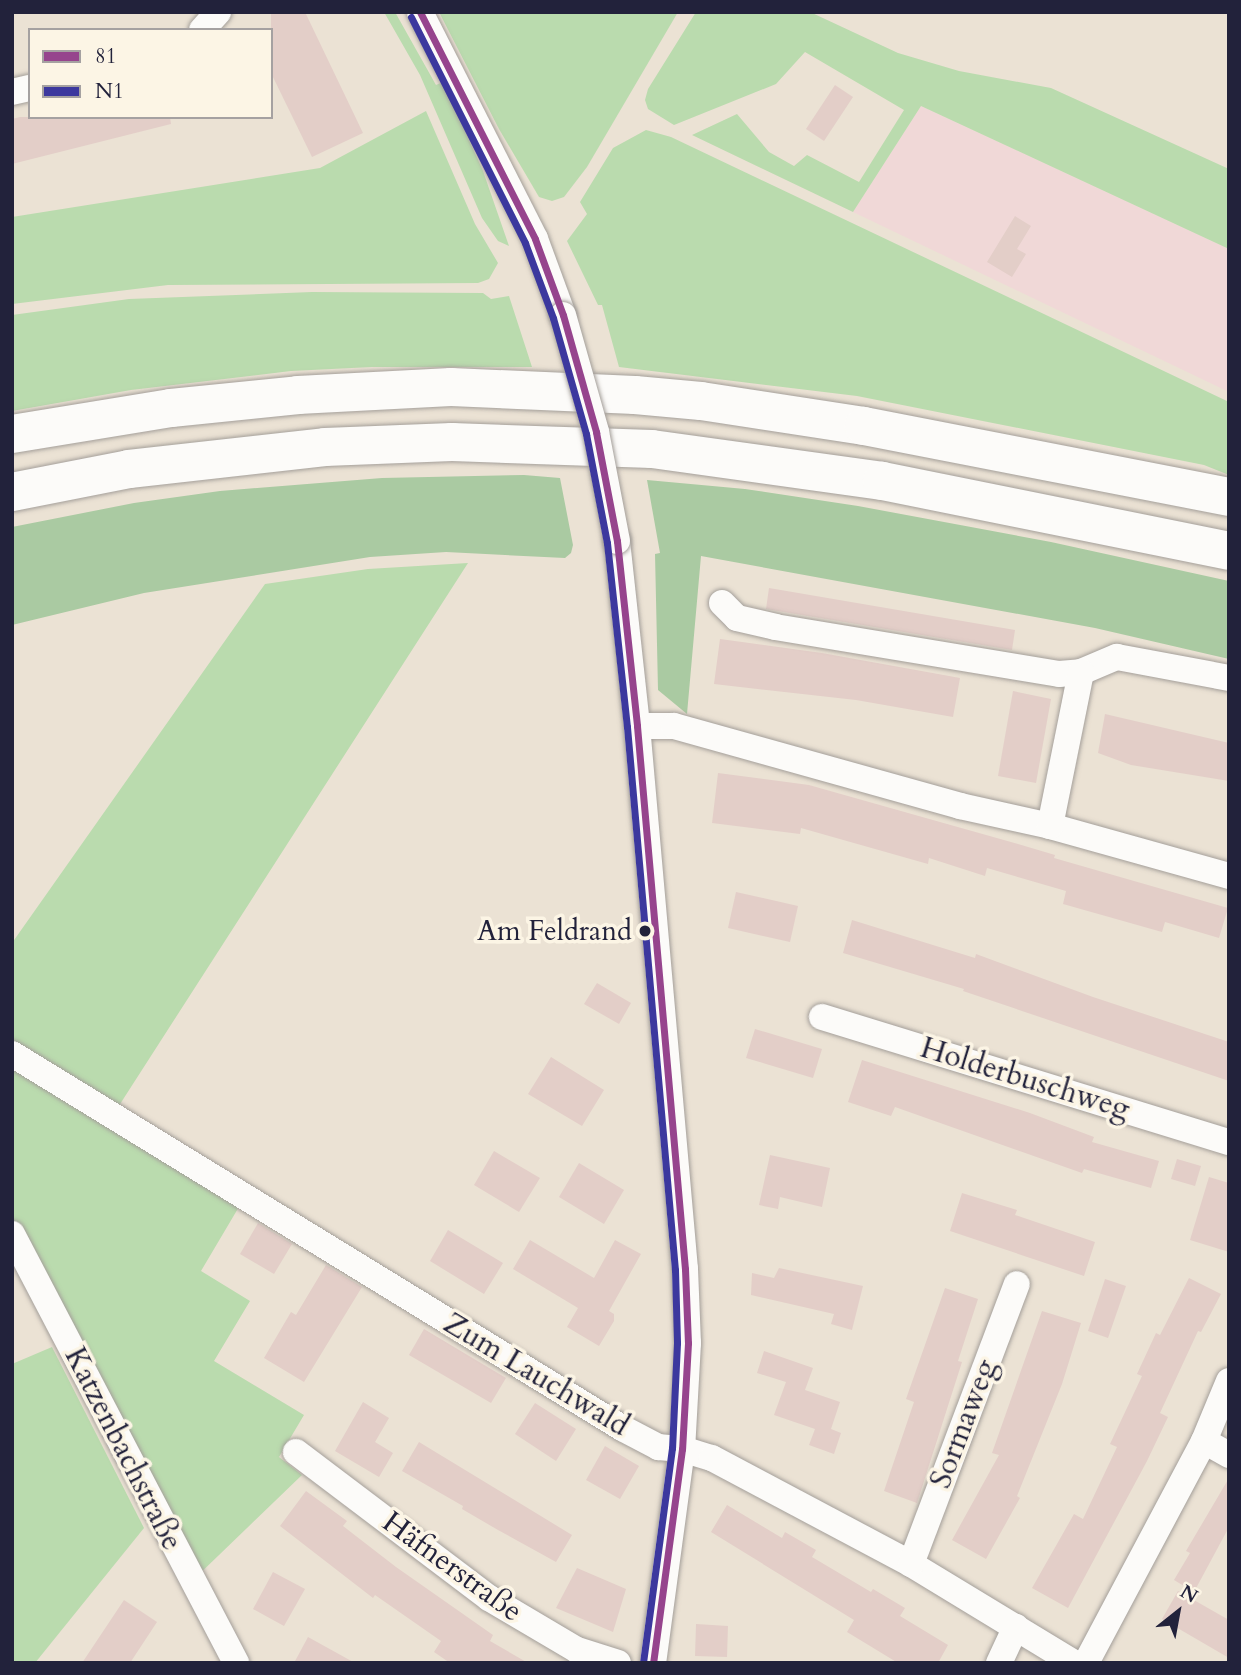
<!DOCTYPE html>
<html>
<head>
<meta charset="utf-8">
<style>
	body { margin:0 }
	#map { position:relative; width:1241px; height:1675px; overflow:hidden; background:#ebe2d4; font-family:Cardo,serif }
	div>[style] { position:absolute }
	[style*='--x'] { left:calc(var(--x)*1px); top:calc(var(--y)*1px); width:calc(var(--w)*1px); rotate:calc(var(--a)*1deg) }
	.built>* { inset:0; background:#f0d8d7 }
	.green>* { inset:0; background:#badbae }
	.forest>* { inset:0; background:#aacaa2 }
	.building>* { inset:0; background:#e3cec8 }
	.roads { filter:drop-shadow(0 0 2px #a49f9a) drop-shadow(0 0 2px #a49f9a) }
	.minor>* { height:26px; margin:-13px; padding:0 13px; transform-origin:13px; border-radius:13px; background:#fcfbf9 }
	.highway>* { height:38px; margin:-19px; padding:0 19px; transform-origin:19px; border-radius:19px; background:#fcfbf9 }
	.bridges { filter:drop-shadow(0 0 2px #a49f9a) drop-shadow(0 0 2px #a49f9a) }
	.minor-bridge>* { height:26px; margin:-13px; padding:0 13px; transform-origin:13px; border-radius:13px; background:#fcfbf9 }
	.bus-1>* { height:7px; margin:-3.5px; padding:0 3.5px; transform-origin:3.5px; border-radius:3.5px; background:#96448d }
	.bus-2>* { height:7px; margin:-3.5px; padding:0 3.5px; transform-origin:3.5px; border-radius:3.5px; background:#3c389e }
	.dots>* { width:19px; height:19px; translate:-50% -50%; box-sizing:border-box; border:4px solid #fcf5e5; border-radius:50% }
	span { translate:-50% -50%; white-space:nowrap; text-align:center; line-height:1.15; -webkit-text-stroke:7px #fcf5e5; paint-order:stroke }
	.bus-label { font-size:28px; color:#22223b }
	.right { translate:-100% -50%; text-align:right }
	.street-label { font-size:30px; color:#22223b }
	.frame { position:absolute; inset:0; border:14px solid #22223b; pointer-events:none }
	.legend { position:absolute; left:28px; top:28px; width:245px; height:91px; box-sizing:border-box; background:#fcf5e5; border:2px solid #a5a1a1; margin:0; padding:9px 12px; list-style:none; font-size:21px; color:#22223b }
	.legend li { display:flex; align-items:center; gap:14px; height:35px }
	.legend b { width:35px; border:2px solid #a5a1a1 }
	.north { position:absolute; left:1143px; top:1577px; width:70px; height:70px; -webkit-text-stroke:5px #fcf5e5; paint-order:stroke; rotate:31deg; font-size:19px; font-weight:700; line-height:28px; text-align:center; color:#22223b }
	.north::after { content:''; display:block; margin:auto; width:24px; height:32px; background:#22223b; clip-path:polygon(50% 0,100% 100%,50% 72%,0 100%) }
</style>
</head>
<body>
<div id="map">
	<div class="built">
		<i style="clip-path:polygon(921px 106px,1229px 249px,1229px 392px,853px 212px)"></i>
	</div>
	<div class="green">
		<i style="clip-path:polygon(384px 12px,395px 12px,436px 85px,443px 82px,483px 171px,509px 246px,498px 241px,482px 218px,420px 75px)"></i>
		<i style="clip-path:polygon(439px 12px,678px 12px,587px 167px,564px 197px,552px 201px,539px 197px,499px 129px)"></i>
		<i style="clip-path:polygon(696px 12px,810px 12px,898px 53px,959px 71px,1051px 88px,1229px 169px,1229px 249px,921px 106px,853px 212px,692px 135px,737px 114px,769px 152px,794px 166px,807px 155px,859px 182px,904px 110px,805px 52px,776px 84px,674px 125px,648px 109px,645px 100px,648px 89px)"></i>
		<i style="clip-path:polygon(426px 111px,475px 224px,498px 263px,489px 279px,478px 283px,168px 285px,12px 304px,12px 217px,320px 168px)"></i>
		<i style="clip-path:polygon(646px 130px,671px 137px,1229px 402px,1229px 475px,1204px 465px,857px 396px,619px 367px,602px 305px,598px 305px,567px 241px,587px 214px,580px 202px,613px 148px)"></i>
		<i style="clip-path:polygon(312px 292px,483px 293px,491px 299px,509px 296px,532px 367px,372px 367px,291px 371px,131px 390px,12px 411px,12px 315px,129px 299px)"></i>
		<i style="clip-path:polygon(468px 563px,113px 1115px,246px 1195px,201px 1271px,250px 1301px,214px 1361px,304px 1415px,279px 1457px,302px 1475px,191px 1582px,12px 1234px,12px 943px,265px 584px,368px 569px)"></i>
		<i style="clip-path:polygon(52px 1347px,144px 1528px,35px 1663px,12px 1663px,12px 1364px)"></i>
	</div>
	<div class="forest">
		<i style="clip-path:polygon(524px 475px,560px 478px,573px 545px,571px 553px,565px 558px,446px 552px,370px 557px,144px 593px,12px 625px,12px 527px,134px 503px,220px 491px,382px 478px)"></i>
		<i style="clip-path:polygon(647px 480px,745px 489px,858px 506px,1051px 542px,1229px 581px,1229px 659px,1095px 628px,701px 556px,687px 714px,658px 690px,655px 554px,660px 553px)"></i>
	</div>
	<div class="building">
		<i style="clip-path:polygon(271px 12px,305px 12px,363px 133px,312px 157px,271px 73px)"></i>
		<i style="clip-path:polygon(835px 85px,853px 97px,824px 141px,806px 129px)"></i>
		<i style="clip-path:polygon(20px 117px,170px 117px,171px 124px,12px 164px,12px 119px)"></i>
		<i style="clip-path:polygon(1015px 216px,1031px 226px,1017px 249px,1026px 254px,1012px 277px,987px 262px)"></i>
		<i style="clip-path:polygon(769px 588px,1015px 630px,1012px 650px,766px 609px)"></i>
		<i style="clip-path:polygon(720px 639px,822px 653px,960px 678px,953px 717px,856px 700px,714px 684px)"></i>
		<i style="clip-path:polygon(1013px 691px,1051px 699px,1036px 783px,998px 776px)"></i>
		<i style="clip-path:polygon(1105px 714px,1229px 743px,1229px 781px,1131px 765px,1098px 753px)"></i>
		<i style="clip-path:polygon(718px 773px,809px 785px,1018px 844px,1055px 855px,1054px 858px,1228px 908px,1219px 938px,1165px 922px,1162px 932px,1063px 904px,1066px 891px,987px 868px,985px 876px,929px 858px,928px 864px,801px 828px,800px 834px,712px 823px)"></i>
		<i style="clip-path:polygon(736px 892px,798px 906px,790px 942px,728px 928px)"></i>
		<i style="clip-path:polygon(852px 920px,975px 958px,976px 954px,1093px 997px,1229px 1042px,1229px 1081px,963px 991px,964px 989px,843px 953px)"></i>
		<i style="clip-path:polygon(597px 983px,631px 1003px,619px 1024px,584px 1004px)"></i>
		<i style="clip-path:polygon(755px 1029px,822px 1049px,813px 1078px,746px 1058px)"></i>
		<i style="clip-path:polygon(551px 1057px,604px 1090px,582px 1126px,528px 1094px)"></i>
		<i style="clip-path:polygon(862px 1060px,1030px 1113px,1094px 1137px,1092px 1142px,1159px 1161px,1151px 1188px,1084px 1169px,1082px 1173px,895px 1107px,891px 1116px,848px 1102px)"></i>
		<i style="clip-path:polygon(494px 1151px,540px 1178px,519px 1212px,474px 1185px)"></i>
		<i style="clip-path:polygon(770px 1155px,830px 1168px,822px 1207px,780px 1197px,778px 1209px,759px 1205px)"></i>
		<i style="clip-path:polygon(1177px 1159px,1201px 1166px,1195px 1186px,1171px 1179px)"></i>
		<i style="clip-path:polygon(579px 1163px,624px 1190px,604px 1224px,559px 1197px)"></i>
		<i style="clip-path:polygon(1209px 1177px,1229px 1183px,1229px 1252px,1190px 1240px)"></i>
		<i style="clip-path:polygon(962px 1193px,1017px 1210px,1015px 1215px,1095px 1242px,1084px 1276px,950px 1231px)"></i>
		<i style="clip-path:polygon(258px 1223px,292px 1244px,274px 1274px,240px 1254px)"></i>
		<i style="clip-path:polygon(448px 1230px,503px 1263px,484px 1294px,430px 1261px)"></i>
		<i style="clip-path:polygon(530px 1240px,594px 1278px,615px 1240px,641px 1254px,609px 1311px,614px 1314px,614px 1321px,599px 1346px,567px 1327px,578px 1308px,513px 1269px)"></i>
		<i style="clip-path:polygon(326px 1265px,362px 1287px,304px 1382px,264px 1358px,291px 1312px,296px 1315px)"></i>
		<i style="clip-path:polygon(779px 1268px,863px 1286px,852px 1330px,831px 1324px,834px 1314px,751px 1295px,752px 1273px,774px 1278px)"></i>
		<i style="clip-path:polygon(1189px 1278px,1221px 1294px,1201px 1332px,1198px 1331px,1160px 1413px,1168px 1417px,1147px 1461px,1068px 1608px,1032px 1588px,1074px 1514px,1083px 1519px,1117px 1447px,1110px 1444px,1142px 1376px,1137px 1374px,1156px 1333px,1160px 1335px)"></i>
		<i style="clip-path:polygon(1105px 1279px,1126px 1286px,1108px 1338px,1088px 1331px)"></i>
		<i style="clip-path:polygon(945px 1288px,978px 1299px,958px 1361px,962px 1362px,917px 1503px,884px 1491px,914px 1402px,906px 1399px)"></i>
		<i style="clip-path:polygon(1042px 1311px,1081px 1323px,1062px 1384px,1017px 1496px,1020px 1498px,986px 1559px,952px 1540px,999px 1455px,992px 1453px)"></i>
		<i style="clip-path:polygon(424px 1329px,506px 1378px,491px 1403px,409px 1355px)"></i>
		<i style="clip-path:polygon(764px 1351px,813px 1368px,805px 1390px,840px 1402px,831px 1429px,841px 1433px,834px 1454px,809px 1445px,815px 1429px,774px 1415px,786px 1382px,757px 1373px)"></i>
		<i style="clip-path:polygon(363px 1402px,389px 1418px,375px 1442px,393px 1453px,379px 1477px,335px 1451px)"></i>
		<i style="clip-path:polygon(535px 1403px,576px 1429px,556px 1461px,515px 1434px)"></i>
		<i style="clip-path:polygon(419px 1442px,572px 1535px,556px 1562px,498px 1530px,462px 1509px,463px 1506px,402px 1471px)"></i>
		<i style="clip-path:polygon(605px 1446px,639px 1466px,620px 1499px,586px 1480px)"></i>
		<i style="clip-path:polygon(1229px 1478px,1229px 1527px,1194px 1592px,1174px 1580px,1190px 1553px,1186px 1551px)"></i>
		<i style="clip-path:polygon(306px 1491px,347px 1521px,343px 1526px,396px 1567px,493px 1635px,490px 1641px,528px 1663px,450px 1663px,434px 1652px,441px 1641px,375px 1595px,373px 1598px,280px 1526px)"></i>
		<i style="clip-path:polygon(727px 1505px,782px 1538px,785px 1532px,816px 1550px,812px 1557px,871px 1592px,873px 1589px,905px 1608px,900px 1616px,948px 1645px,938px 1663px,898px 1663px,847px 1632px,854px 1620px,711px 1532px)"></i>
		<i style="clip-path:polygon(577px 1568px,626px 1589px,613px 1632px,556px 1608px)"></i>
		<i style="clip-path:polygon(273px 1572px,305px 1589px,284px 1626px,253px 1609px)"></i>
		<i style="clip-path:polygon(1178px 1591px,1229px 1620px,1229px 1658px,1162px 1619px)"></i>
		<i style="clip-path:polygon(124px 1600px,157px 1622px,130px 1663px,82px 1663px)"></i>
		<i style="clip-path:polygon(696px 1624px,728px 1626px,727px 1657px,695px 1656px)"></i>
		<i style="clip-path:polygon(308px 1637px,355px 1663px,294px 1663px)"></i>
	</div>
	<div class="roads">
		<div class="minor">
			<i style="--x:420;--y:12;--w:254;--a:63.1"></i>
			<i style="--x:535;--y:239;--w:81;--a:69.8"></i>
			<i style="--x:202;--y:30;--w:24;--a:-48"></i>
			<i style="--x:12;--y:92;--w:18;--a:-13"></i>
			<i style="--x:617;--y:541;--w:186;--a:83.8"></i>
			<i style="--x:637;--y:726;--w:545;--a:84.95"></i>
			<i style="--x:685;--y:1269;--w:74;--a:87.7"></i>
			<i style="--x:688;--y:1343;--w:106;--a:93.2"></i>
			<i style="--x:682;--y:1449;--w:216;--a:97.7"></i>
			<i style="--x:722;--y:603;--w:21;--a:45"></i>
			<i style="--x:737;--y:618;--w:39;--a:13"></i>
			<i style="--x:775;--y:627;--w:288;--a:9.4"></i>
			<i style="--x:1059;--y:674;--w:22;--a:-5"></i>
			<i style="--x:1081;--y:672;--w:39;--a:-23"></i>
			<i style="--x:1117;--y:657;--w:114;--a:10.6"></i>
			<i style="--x:637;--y:726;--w:37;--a:0"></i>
			<i style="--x:674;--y:726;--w:297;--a:15.6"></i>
			<i style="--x:960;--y:806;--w:92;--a:12.5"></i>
			<i style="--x:1050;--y:826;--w:186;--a:15.6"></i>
			<i style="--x:1050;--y:826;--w:157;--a:-78.6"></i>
			<i style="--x:822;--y:1017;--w:426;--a:17.1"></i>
			<i style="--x:12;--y:1054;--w:716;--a:31.51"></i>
			<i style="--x:622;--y:1428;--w:41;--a:27.8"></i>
			<i style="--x:658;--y:1447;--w:24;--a:5"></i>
			<i style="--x:682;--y:1449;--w:31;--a:17"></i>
			<i style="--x:712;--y:1458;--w:225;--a:28"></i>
			<i style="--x:911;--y:1564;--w:191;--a:31.3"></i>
			<i style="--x:12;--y:1234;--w:484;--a:62.4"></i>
			<i style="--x:1204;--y:1441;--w:29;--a:29"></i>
			<i style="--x:296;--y:1452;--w:242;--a:37.1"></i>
			<i style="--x:489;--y:1598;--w:102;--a:30.6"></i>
			<i style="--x:577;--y:1650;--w:43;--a:17.6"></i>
			<i style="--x:911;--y:1564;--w:299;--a:-69.3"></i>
			<i style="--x:999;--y:1663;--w:40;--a:-65"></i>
			<i style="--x:1086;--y:1663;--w:251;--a:-62"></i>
			<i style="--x:1204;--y:1441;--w:65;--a:-67.4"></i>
		</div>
		<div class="highway">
			<i style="--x:12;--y:434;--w:161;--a:-9.3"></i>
			<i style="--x:171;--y:408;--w:128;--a:-5.8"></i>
			<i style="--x:298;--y:395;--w:153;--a:-3"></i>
			<i style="--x:451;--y:387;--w:184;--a:2.5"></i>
			<i style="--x:635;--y:395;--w:66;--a:5.2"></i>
			<i style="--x:701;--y:401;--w:165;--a:8.7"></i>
			<i style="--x:864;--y:426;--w:372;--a:11"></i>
			<i style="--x:12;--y:492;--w:119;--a:-11.1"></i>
			<i style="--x:129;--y:469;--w:197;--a:-6.4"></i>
			<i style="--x:325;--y:447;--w:127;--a:-2.3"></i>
			<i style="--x:452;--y:442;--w:200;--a:2"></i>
			<i style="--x:652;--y:449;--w:232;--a:7.9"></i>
			<i style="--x:882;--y:481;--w:354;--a:11.4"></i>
		</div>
	</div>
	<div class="bridges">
		<div class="minor-bridge">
			<i style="--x:563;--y:315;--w:122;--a:74.2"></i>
			<i style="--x:596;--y:432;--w:111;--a:79.1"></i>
		</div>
	</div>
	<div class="bus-1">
		<i style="--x:420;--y:12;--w:254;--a:63.1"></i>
		<i style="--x:535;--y:239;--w:81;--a:69.8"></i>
		<i style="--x:563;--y:315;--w:122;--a:74.2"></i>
		<i style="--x:596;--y:432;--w:111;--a:79.1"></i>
		<i style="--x:617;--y:541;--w:186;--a:83.8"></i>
		<i style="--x:637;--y:726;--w:545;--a:84.95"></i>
		<i style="--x:685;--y:1269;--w:74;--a:87.7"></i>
		<i style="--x:688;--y:1343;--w:106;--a:93.2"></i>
		<i style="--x:682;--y:1449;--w:216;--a:97.7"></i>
	</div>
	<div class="bus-2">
		<i style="--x:411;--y:17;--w:253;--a:63.2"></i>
		<i style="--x:525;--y:243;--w:80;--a:69.5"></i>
		<i style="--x:553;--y:318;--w:121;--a:74.1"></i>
		<i style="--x:586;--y:434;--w:111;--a:79.1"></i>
		<i style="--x:607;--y:543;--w:185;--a:83.8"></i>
		<i style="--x:627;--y:727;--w:545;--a:84.95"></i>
		<i style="--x:675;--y:1270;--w:73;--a:88.4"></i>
		<i style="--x:677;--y:1343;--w:105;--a:92.7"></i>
		<i style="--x:672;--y:1448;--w:216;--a:97.7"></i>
	</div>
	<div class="dots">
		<i style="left:645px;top:931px;background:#22223b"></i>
	</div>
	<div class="bus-label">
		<span class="right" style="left:632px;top:931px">Am Feldrand</span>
	</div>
	<div class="street-label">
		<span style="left:1025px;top:1079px;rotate:17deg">Holderbuschweg</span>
		<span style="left:536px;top:1375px;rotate:31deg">Zum Lauchwald</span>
		<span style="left:964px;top:1424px;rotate:-69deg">Sormaweg</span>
		<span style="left:123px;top:1449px;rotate:63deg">Katzenbachstraße</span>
		<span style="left:452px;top:1567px;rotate:36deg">Häfnerstraße</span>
	</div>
	<div class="frame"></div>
	<ul class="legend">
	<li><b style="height:9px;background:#96448d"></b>81</li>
	<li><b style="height:9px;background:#3c389e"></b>N1</li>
	</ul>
	<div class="north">N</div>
</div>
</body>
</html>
